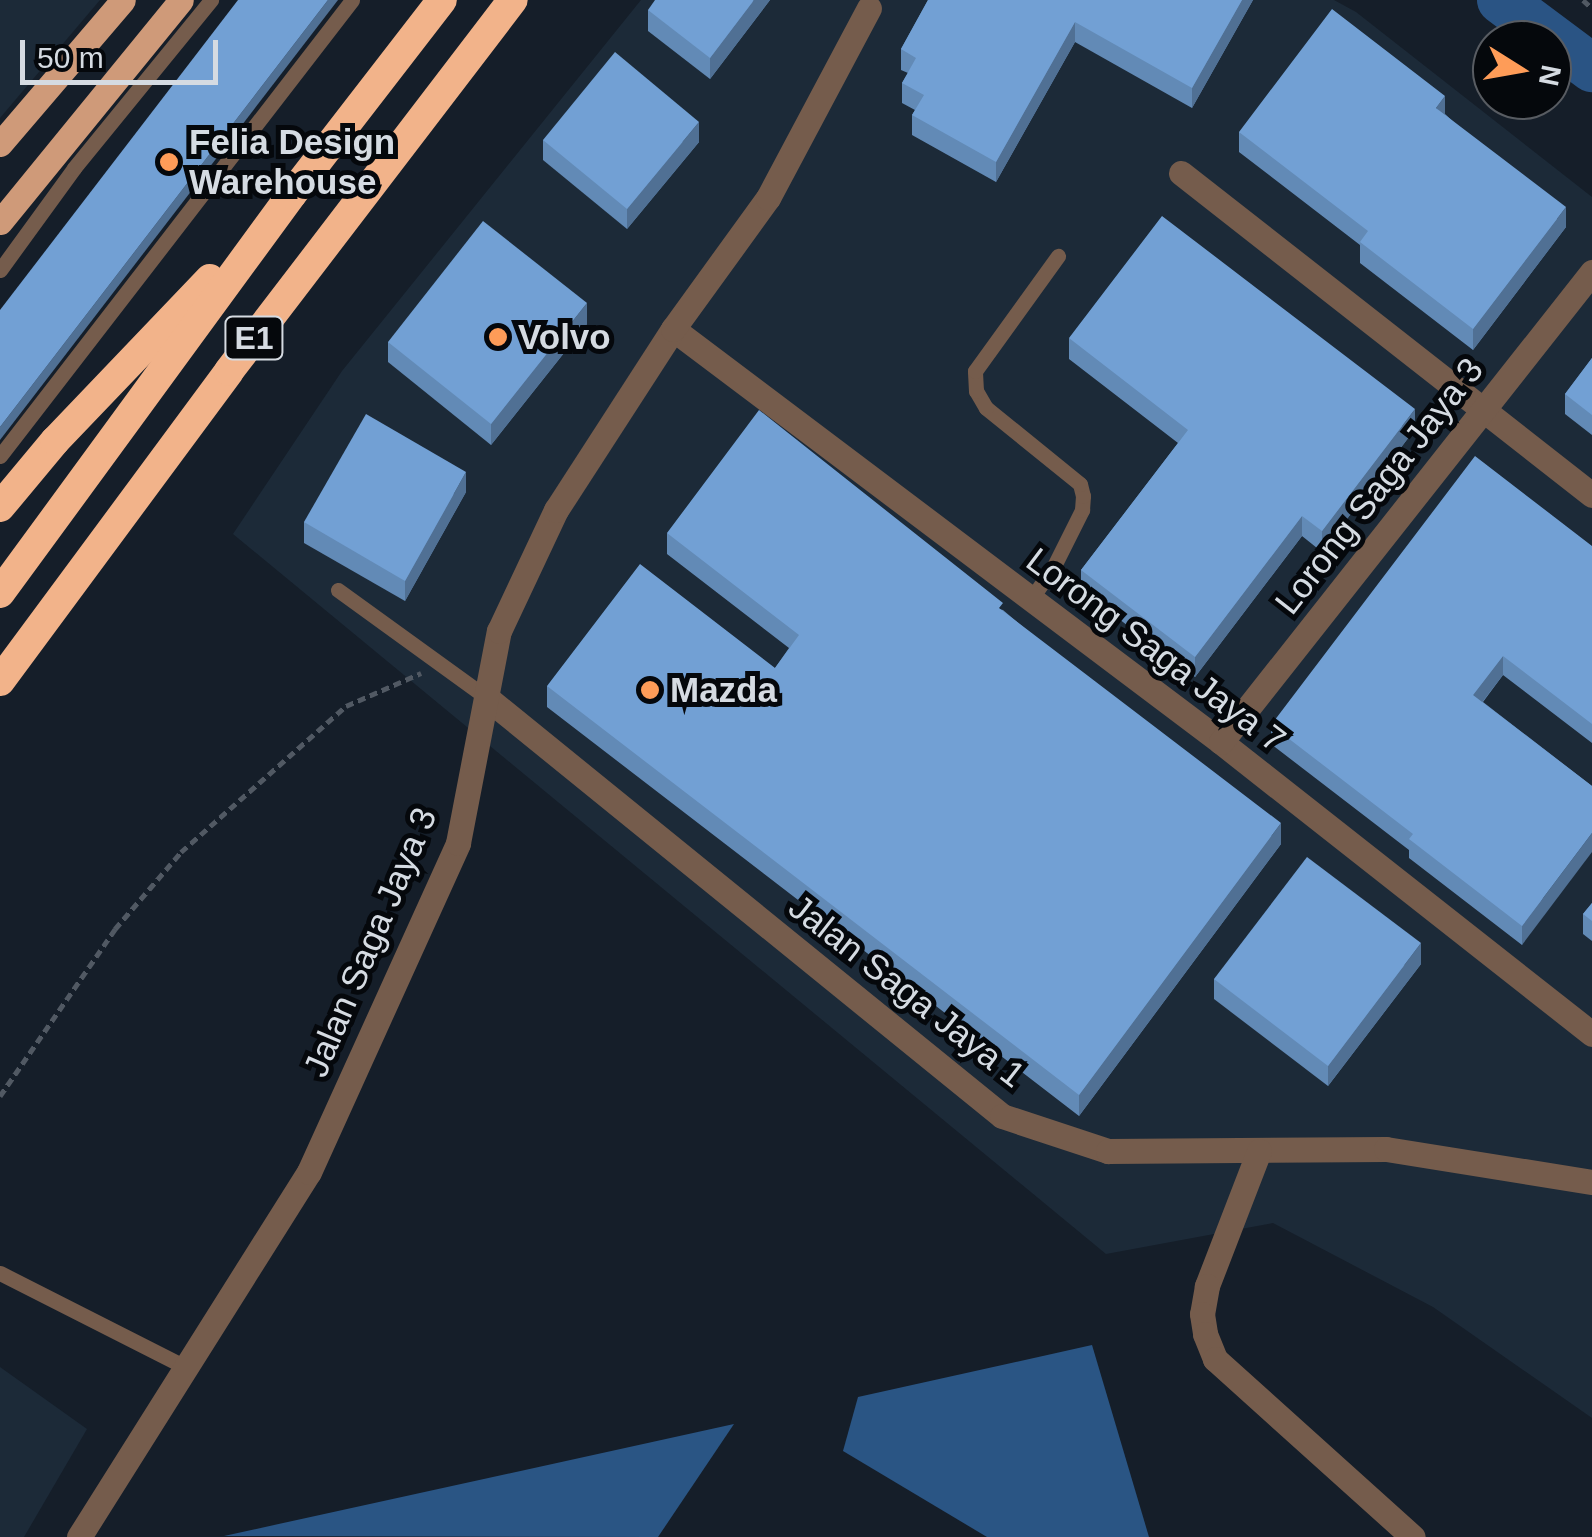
<!DOCTYPE html>
<html>
<head>
<meta charset="utf-8">
<style>
	body { margin:0 }
	#map { position:relative; width:1592px; height:1537px; overflow:hidden; background:#151e29; font-family:Helvetica,sans-serif }
	div>[style] { position:absolute }
	[style*='--x'] { left:calc(var(--x)*1px); top:calc(var(--y)*1px); width:calc(var(--w)*1px); rotate:calc(var(--a)*1deg) }
	.built>* { inset:0; background:#1c2a38 }
	.forest>* { inset:0; background:#2a5584 }
	.river>* { height:48px; margin:-24px; padding:0 24px; transform-origin:24px; border-radius:24px; background:#2a5484 }
	.path>* { height:5px; margin-top:-2.5px; transform-origin:0; background:repeating-linear-gradient(90deg,#515963 0 8px,transparent 0 13px) }
	.lane>* { height:15px; margin:-7.5px; padding:0 7.5px; transform-origin:7.5px; border-radius:7.5px; background:#755c4c }
	.street>* { height:25px; margin:-12.5px; padding:0 12.5px; transform-origin:12.5px; border-radius:12.5px; background:#755c4c }
	.primary>* { height:25px; margin:-12.5px; padding:0 12.5px; transform-origin:12.5px; border-radius:12.5px; background:#cf9a79 }
	.highway>* { height:30px; margin:-15px; padding:0 15px; transform-origin:15px; border-radius:15px; background:#f2b38a }
	.wall>* { inset:0; background:#628ab6 }
	.shaded-wall>* { inset:0; background:#507094 }
	.building>* { inset:0; background:#72a0d4 }
	.dots>* { width:28px; height:28px; translate:-50% -50%; box-sizing:border-box; border:5px solid #05080c; border-radius:50% }
	span { translate:-50% -50%; white-space:nowrap; text-align:center; line-height:1.15; -webkit-text-stroke:10px #05080c; paint-order:stroke }
	.shield-label span { padding:2px 8px; background:#05080c; border:2px solid; border-radius:8px; -webkit-text-stroke-width:0 }
	.shield-label { font-size:32px; color:#d5dbe2; font-weight:700 }
	.poi-label { font-size:35px; color:#d5dbe2; font-weight:700 }
	.left { translate:0 -50%; text-align:left }
	.street-label { font-size:35px; color:#d5dbe2 }
	.north { position:absolute; left:1472px; top:20px; width:100px; height:100px; box-sizing:border-box; background:#05080c; border:2px solid #585c62; border-radius:50%; rotate:101deg; font-size:28px; font-weight:700; line-height:40px; text-align:center; color:#d5dbe2 }
	.north::after { content:''; display:block; margin:auto; width:35px; height:45px; background:#fe9c58; clip-path:polygon(50% 0,100% 100%,50% 72%,0 100%) }
	.scale { position:absolute; left:20px; top:40px; width:198px; height:45px; box-sizing:border-box; border:5px solid #d5dbe2; border-top:0; padding-left:12px; font-size:30px; line-height:35px; white-space:nowrap; color:#d5dbe2; -webkit-text-stroke:8px #05080c; paint-order:stroke }
</style>
</head>
<body>
<div id="map">
	<div class="built">
		<i style="clip-path:polygon(0 0,100px 0,0 118px)"></i>
		<i style="clip-path:polygon(641px 0,1334px 0,1356px 12px,1592px 197px,1592px 1418px,1433px 1307px,1273px 1223px,1106px 1254px,233px 534px,342px 371px)"></i>
		<i style="clip-path:polygon(0 1367px,87px 1429px,24px 1537px,0 1537px)"></i>
	</div>
	<div class="forest">
		<i style="clip-path:polygon(1092px 1345px,1149px 1537px,987px 1537px,843px 1451px,858px 1397px)"></i>
		<i style="clip-path:polygon(734px 1424px,658px 1537px,224px 1536px)"></i>
	</div>
	<div class="river">
		<i style="--x:1501;--y:0;--w:114;--a:36.8"></i>
	</div>
	<div class="path">
		<i style="--x:1583;--y:0;--w:12;--a:42"></i>
		<i style="--x:0;--y:1096;--w:203;--a:-55.4"></i>
		<i style="--x:115;--y:929;--w:101;--a:-49.4"></i>
		<i style="--x:181;--y:852;--w:220;--a:-41.5"></i>
		<i style="--x:346;--y:706;--w:82;--a:-23.7"></i>
	</div>
	<div class="lane">
		<i style="--x:0;--y:270;--w:126;--a:-54"></i>
		<i style="--x:74;--y:168;--w:217;--a:-50.8"></i>
		<i style="--x:0;--y:456;--w:576;--a:-52.33"></i>
		<i style="--x:338;--y:590;--w:184;--a:35.9"></i>
		<i style="--x:1031;--y:599;--w:40;--a:-55.1"></i>
		<i style="--x:1054;--y:566;--w:63;--a:-63.4"></i>
		<i style="--x:1082;--y:510;--w:14;--a:-86"></i>
		<i style="--x:1083;--y:496;--w:12;--a:-104"></i>
		<i style="--x:1080;--y:484;--w:121;--a:-141"></i>
		<i style="--x:986;--y:408;--w:20;--a:-120"></i>
		<i style="--x:976;--y:391;--w:20;--a:-93"></i>
		<i style="--x:975;--y:371;--w:142;--a:-54.2"></i>
		<i style="--x:0;--y:1273;--w:205;--a:26.9"></i>
	</div>
	<div class="street">
		<i style="--x:1181;--y:173;--w:522;--a:38.08"></i>
		<i style="--x:673;--y:329;--w:686;--a:37"></i>
		<i style="--x:1221;--y:742;--w:472;--a:38.2"></i>
		<i style="--x:487;--y:698;--w:663;--a:39.06"></i>
		<i style="--x:1002;--y:1116;--w:112;--a:18.3"></i>
		<i style="--x:1108;--y:1151;--w:278;--a:-0.4"></i>
		<i style="--x:1386;--y:1149;--w:209;--a:9.1"></i>
		<i style="--x:1221;--y:742;--w:599;--a:-51.71"></i>
		<i style="--x:1259;--y:1151;--w:145;--a:111.1"></i>
		<i style="--x:1207;--y:1286;--w:28;--a:100"></i>
		<i style="--x:1202;--y:1314;--w:20;--a:81"></i>
		<i style="--x:1205;--y:1334;--w:27;--a:68"></i>
		<i style="--x:1215;--y:1359;--w:266;--a:42"></i>
		<i style="--x:79;--y:1537;--w:431;--a:-57.8"></i>
		<i style="--x:309;--y:1172;--w:361;--a:-65.6"></i>
		<i style="--x:458;--y:843;--w:216;--a:-79.1"></i>
		<i style="--x:499;--y:631;--w:134;--a:-64.8"></i>
		<i style="--x:556;--y:510;--w:216;--a:-57.1"></i>
		<i style="--x:673;--y:329;--w:162;--a:-54.1"></i>
		<i style="--x:768;--y:198;--w:215;--a:-62"></i>
	</div>
	<div class="primary">
		<i style="--x:0;--y:144;--w:189;--a:-49.5"></i>
		<i style="--x:0;--y:222;--w:286;--a:-50.8"></i>
	</div>
	<div class="highway">
		<i style="--x:0;--y:507;--w:86;--a:-50.2"></i>
		<i style="--x:55;--y:441;--w:224;--a:-46.3"></i>
		<i style="--x:0;--y:593;--w:494;--a:-53.8"></i>
		<i style="--x:292;--y:194;--w:245;--a:-52.3"></i>
		<i style="--x:0;--y:681;--w:385;--a:-53.5"></i>
		<i style="--x:229;--y:371;--w:467;--a:-52.6"></i>
	</div>
	<div class="wall">
		<i style="clip-path:polygon(770px 0,710px 79px,648px 31px,648px 10px)"></i>
		<i style="clip-path:polygon(928px 0,1253px 0,1192px 108px,1075px 42px,996px 182px,912px 135px,912px 115px,915px 110px,902px 103px,902px 83px,908px 73px,901px 70px,901px 49px)"></i>
		<i style="clip-path:polygon(1445px 114px,1566px 227px,1473px 350px,1360px 263px,1360px 245px,1239px 152px,1239px 132px)"></i>
		<i style="clip-path:polygon(543px 140px,699px 142px,627px 229px,543px 160px)"></i>
		<i style="clip-path:polygon(587px 324px,491px 445px,388px 362px,388px 342px)"></i>
		<i style="clip-path:polygon(1069px 338px,1415px 429px,1322px 552px,1302px 536px,1195px 677px,1081px 590px,1081px 570px,1178px 443px,1069px 359px)"></i>
		<i style="clip-path:polygon(1592px 358px,1592px 435px,1565px 414px,1565px 394px)"></i>
		<i style="clip-path:polygon(466px 492px,405px 601px,304px 543px,304px 522px)"></i>
		<i style="clip-path:polygon(667px 533px,1003px 610px,1281px 844px,1079px 1116px,547px 707px,547px 686px,775px 668px,789px 648px,667px 554px)"></i>
		<i style="clip-path:polygon(1592px 546px,1592px 743px,1503px 675px,1483px 702px,1592px 786px,1522px 945px,1409px 858px,1409px 850px,1271px 744px,1271px 725px)"></i>
		<i style="clip-path:polygon(1592px 903px,1592px 941px,1583px 934px,1583px 914px)"></i>
		<i style="clip-path:polygon(1421px 964px,1328px 1086px,1214px 999px,1214px 979px)"></i>
	</div>
	<div class="shaded-wall">
		<i style="clip-path:polygon(328px 0,338px 0,0 440px,0 427px)"></i>
		<i style="clip-path:polygon(754px 0,770px 0,710px 79px,710px 58px)"></i>
		<i style="clip-path:polygon(1242px 0,1253px 0,1192px 108px,1192px 88px)"></i>
		<i style="clip-path:polygon(1075px 22px,1075px 42px,996px 182px,996px 162px)"></i>
		<i style="clip-path:polygon(1445px 96px,1445px 117px,1436px 108px)"></i>
		<i style="clip-path:polygon(699px 122px,699px 142px,627px 229px,627px 209px)"></i>
		<i style="clip-path:polygon(1566px 207px,1566px 227px,1473px 350px,1473px 329px)"></i>
		<i style="clip-path:polygon(587px 303px,587px 324px,491px 445px,491px 424px)"></i>
		<i style="clip-path:polygon(1415px 409px,1415px 429px,1322px 552px,1322px 531px)"></i>
		<i style="clip-path:polygon(466px 472px,466px 492px,405px 601px,405px 581px)"></i>
		<i style="clip-path:polygon(1302px 516px,1302px 536px,1195px 677px,1195px 657px)"></i>
		<i style="clip-path:polygon(1503px 656px,1503px 675px,1473px 714px,1473px 695px)"></i>
		<i style="clip-path:polygon(1281px 823px,1281px 844px,1079px 1116px,1079px 1095px)"></i>
		<i style="clip-path:polygon(1592px 833px,1592px 852px,1522px 945px,1522px 926px)"></i>
		<i style="clip-path:polygon(1421px 943px,1421px 964px,1328px 1086px,1328px 1066px)"></i>
	</div>
	<div class="building">
		<i style="clip-path:polygon(238px 0,328px 0,0 427px,0 310px)"></i>
		<i style="clip-path:polygon(655px 0,754px 0,710px 58px,648px 10px)"></i>
		<i style="clip-path:polygon(928px 0,1242px 0,1192px 88px,1075px 22px,996px 162px,912px 115px,924px 95px,902px 83px,916px 58px,901px 49px)"></i>
		<i style="clip-path:polygon(1332px 9px,1445px 96px,1436px 108px,1566px 207px,1473px 329px,1360px 242px,1368px 231px,1239px 132px)"></i>
		<i style="clip-path:polygon(615px 52px,699px 122px,627px 209px,543px 140px)"></i>
		<i style="clip-path:polygon(1162px 216px,1415px 409px,1322px 531px,1302px 516px,1195px 657px,1081px 570px,1188px 430px,1069px 338px)"></i>
		<i style="clip-path:polygon(483px 221px,587px 303px,491px 424px,388px 342px)"></i>
		<i style="clip-path:polygon(1592px 358px,1592px 415px,1565px 394px)"></i>
		<i style="clip-path:polygon(759px 410px,1003px 603px,999px 608px,1281px 823px,1079px 1095px,547px 686px,640px 564px,775px 668px,799px 635px,667px 533px)"></i>
		<i style="clip-path:polygon(366px 414px,466px 472px,405px 581px,304px 522px)"></i>
		<i style="clip-path:polygon(1475px 456px,1592px 546px,1592px 724px,1503px 656px,1473px 695px,1592px 786px,1592px 833px,1522px 926px,1409px 839px,1413px 834px,1271px 725px)"></i>
		<i style="clip-path:polygon(1307px 857px,1421px 943px,1328px 1066px,1214px 979px)"></i>
		<i style="clip-path:polygon(1592px 903px,1592px 921px,1583px 914px)"></i>
	</div>
	<div class="dots">
		<i style="left:169px;top:162px;background:#fe9c58"></i>
		<i style="left:498px;top:337px;background:#fe9c58"></i>
		<i style="left:650px;top:690px;background:#fe9c58"></i>
	</div>
	<div class="shield-label">
		<span style="left:254px;top:338px">E1</span>
	</div>
	<div class="poi-label">
		<span class="left" style="left:189px;top:162px">Felia Design<br>Warehouse</span>
		<span class="left" style="left:518px;top:337px">Volvo</span>
		<span class="left" style="left:670px;top:690px">Mazda</span>
	</div>
	<div class="street-label">
		<span style="left:1379px;top:486px;rotate:-52deg">Lorong Saga Jaya 3</span>
		<span style="left:1156px;top:650px;rotate:37deg">Lorong Saga Jaya 7</span>
		<span style="left:370px;top:942px;rotate:-67deg">Jalan Saga Jaya 3</span>
		<span style="left:907px;top:991px;rotate:38deg">Jalan Saga Jaya 1</span>
	</div>
	<div class="north">N</div>
	<div class="scale">50 m</div>
</div>
</body>
</html>
